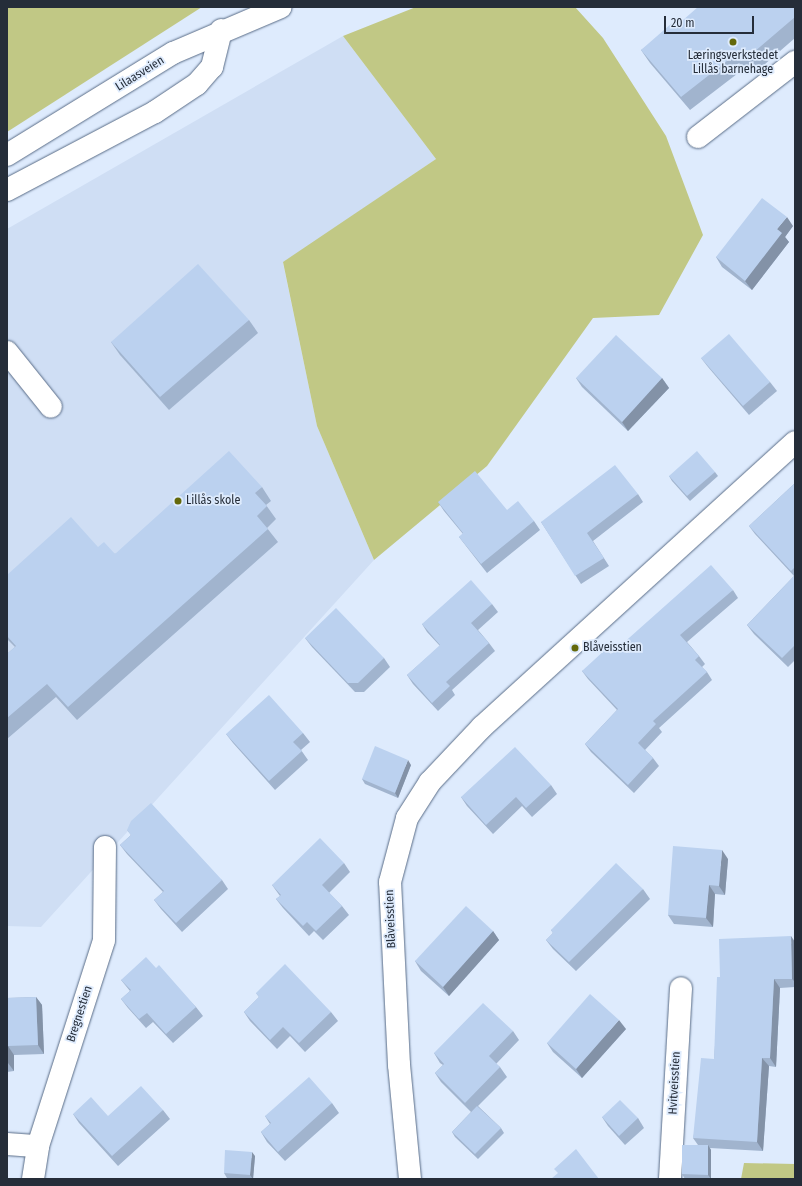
<!DOCTYPE html>
<html>
<head>
<meta charset="utf-8">
<style>
	body { margin:0 }
	#map { position:relative; width:802px; height:1186px; overflow:hidden; background:#deebfd; font-family:"Fira Sans Condensed",sans-serif }
	div>[style] { position:absolute }
	[style*='--x'] { left:calc(var(--x)*1px); top:calc(var(--y)*1px); width:calc(var(--w)*1px); rotate:calc(var(--a)*1deg) }
	.built>* { inset:0; background:#cfdef4 }
	.green>* { inset:0; background:#c1c885 }
	.roads { filter:drop-shadow(0 0 1px #596c87) drop-shadow(0 0 1px #596c87) }
	.minor>* { height:22px; margin:-11px; padding:0 11px; transform-origin:11px; border-radius:11px; background:#fff }
	.wall>* { inset:0; background:#a1b4ce }
	.shaded-wall>* { inset:0; background:#8392a7 }
	.building>* { inset:0; background:#bbd1ef }
	.dots>* { width:11px; height:11px; translate:-50% -50%; box-sizing:border-box; border:2px solid #deebfd; border-radius:50% }
	span { translate:-50% -50%; white-space:nowrap; text-align:center; line-height:1.15; -webkit-text-stroke:3.5px #deebfd; paint-order:stroke }
	.poi-label { font-size:12px; color:#252d39 }
	.left { translate:0 -50%; text-align:left }
	.street-label { font-size:12px; color:#252d39 }
	.frame { position:absolute; inset:0; border:8px solid #252d39; pointer-events:none }
	.scale { position:absolute; left:664px; top:16px; width:90px; height:18px; box-sizing:border-box; border:2px solid #252d39; border-top:0; padding-left:5px; font-size:12px; line-height:14px; white-space:nowrap; color:#252d39; -webkit-text-stroke:3px #deebfd; paint-order:stroke }
</style>
</head>
<body>
<div id="map">
	<div class="built">
		<i style="clip-path:polygon(343px 36px,436px 159px,283px 263px,317px 426px,374px 560px,41px 927px,7px 926px,7px 229px)"></i>
	</div>
	<div class="green">
		<i style="clip-path:polygon(7px 7px,202px 7px,7px 132px)"></i>
		<i style="clip-path:polygon(416px 7px,575px 7px,603px 38px,666px 136px,703px 235px,659px 315px,593px 318px,487px 466px,374px 560px,317px 426px,283px 262px,436px 159px,343px 36px)"></i>
		<i style="clip-path:polygon(744px 1163px,795px 1164px,795px 1179px,741px 1179px)"></i>
	</div>
	<div class="roads">
		<div class="minor">
			<i style="--x:698;--y:137;--w:123;--a:-37.7"></i>
			<i style="--x:7;--y:155;--w:195;--a:-31.6"></i>
			<i style="--x:173;--y:53;--w:117;--a:-23.1"></i>
			<i style="--x:7;--y:190;--w:167;--a:-27.8"></i>
			<i style="--x:155;--y:112;--w:50;--a:-33.7"></i>
			<i style="--x:197;--y:84;--w:23;--a:-49"></i>
			<i style="--x:212;--y:67;--w:38;--a:-76"></i>
			<i style="--x:7;--y:352;--w:70;--a:51.3"></i>
			<i style="--x:7;--y:1144;--w:31;--a:4"></i>
			<i style="--x:33;--y:1179;--w:33;--a:-81"></i>
			<i style="--x:38;--y:1146;--w:216;--a:-72.2"></i>
			<i style="--x:104;--y:940;--w:93;--a:-89.4"></i>
			<i style="--x:410;--y:1179;--w:115;--a:-95.5"></i>
			<i style="--x:399;--y:1065;--w:183;--a:-92.8"></i>
			<i style="--x:390;--y:882;--w:66;--a:-75.1"></i>
			<i style="--x:407;--y:818;--w:43;--a:-57.4"></i>
			<i style="--x:430;--y:782;--w:76;--a:-46.6"></i>
			<i style="--x:482;--y:727;--w:423;--a:-42.3"></i>
			<i style="--x:670;--y:1179;--w:191;--a:-86.7"></i>
		</div>
	</div>
	<div class="wall">
		<i style="clip-path:polygon(795px 7px,795px 38px,757px 71px,750px 64px,690px 110px,650px 63px,641px 50px,675px 27px)"></i>
		<i style="clip-path:polygon(793px 226px,785px 237px,789px 242px,752px 290px,722px 267px,716px 257px)"></i>
		<i style="clip-path:polygon(249px 320px,258px 333px,169px 410px,120px 355px,111px 342px)"></i>
		<i style="clip-path:polygon(701px 358px,770px 382px,777px 391px,749px 415px,708px 367px)"></i>
		<i style="clip-path:polygon(576px 378px,662px 378px,669px 388px,628px 431px,582px 387px)"></i>
		<i style="clip-path:polygon(715px 472px,718px 476px,690px 501px,672px 481px,669px 476px)"></i>
		<i style="clip-path:polygon(795px 483px,795px 660px,788px 667px,754px 634px,747px 625px,794px 576px,755px 534px,749px 526px)"></i>
		<i style="clip-path:polygon(262px 487px,271px 501px,266px 505px,276px 519px,267px 528px,278px 542px,77px 720px,56px 697px,7px 739px,7px 654px,15px 647px,7px 639px,7px 575px,98px 547px,115px 554px)"></i>
		<i style="clip-path:polygon(638px 494px,643px 502px,593px 541px,609px 566px,581px 584px,541px 522px)"></i>
		<i style="clip-path:polygon(438px 502px,507px 510px,534px 521px,540px 530px,487px 573px,459px 537px,463px 534px,444px 511px)"></i>
		<i style="clip-path:polygon(733px 590px,738px 598px,687px 642px,699px 656px,705px 664px,702px 667px,707px 672px,712px 680px,659px 728px,662px 732px,645px 750px,653px 758px,659px 766px,634px 793px,591px 752px,585px 744px,617px 710px,588px 679px,582px 671px,611px 654px)"></i>
		<i style="clip-path:polygon(492px 604px,498px 612px,478px 630px,489px 643px,495px 651px,452px 690px,455px 695px,438px 711px,413px 684px,407px 675px,440px 646px,427px 632px,422px 624px)"></i>
		<i style="clip-path:polygon(305px 638px,384px 658px,390px 667px,364px 692px,355px 692px,312px 647px)"></i>
		<i style="clip-path:polygon(303px 733px,310px 742px,301px 750px,308px 760px,275px 790px,233px 743px,226px 734px)"></i>
		<i style="clip-path:polygon(411px 765px,398px 798px,365px 784px,362px 779px)"></i>
		<i style="clip-path:polygon(551px 785px,557px 794px,532px 817px,522px 806px,493px 834px,467px 806px,461px 797px)"></i>
		<i style="clip-path:polygon(127px 830px,222px 880px,228px 889px,182px 932px,161px 909px,154px 900px,163px 892px,127px 854px,120px 845px,131px 835px)"></i>
		<i style="clip-path:polygon(728px 859px,725px 895px,715px 894px,713px 927px,674px 924px,668px 915px)"></i>
		<i style="clip-path:polygon(344px 863px,350px 872px,329px 893px,342px 906px,349px 915px,323px 940px,314px 931px,309px 936px,283px 908px,276px 899px,280px 896px,272px 885px)"></i>
		<i style="clip-path:polygon(643px 889px,650px 899px,576px 971px,553px 949px,546px 940px,553px 933px,551px 930px)"></i>
		<i style="clip-path:polygon(493px 931px,499px 940px,449px 996px,421px 971px,415px 961px)"></i>
		<i style="clip-path:polygon(795px 942px,795px 987px,780px 988px,776px 1067px,769px 1066px,763px 1151px,710px 1148px,711px 1150px,711px 1179px,685px 1179px,682px 1174px,698px 1145px,693px 1138px,714px 1059px,720px 977px)"></i>
		<i style="clip-path:polygon(156px 968px,196px 1007px,203px 1016px,173px 1043px,153px 1022px,146px 1028px,128px 1008px,121px 999px,130px 991px,121px 980px)"></i>
		<i style="clip-path:polygon(256px 993px,331px 1012px,338px 1021px,305px 1052px,290px 1036px,277px 1049px,250px 1021px,244px 1012px,259px 997px)"></i>
		<i style="clip-path:polygon(36px 997px,42px 1005px,44px 1054px,14px 1055px,14px 1071px,7px 1072px,7px 998px)"></i>
		<i style="clip-path:polygon(626px 1029px,582px 1078px,553px 1052px,547px 1043px)"></i>
		<i style="clip-path:polygon(513px 1031px,519px 1040px,496px 1064px,500px 1067px,507px 1077px,478px 1106px,501px 1128px,504px 1133px,478px 1159px,455px 1137px,452px 1132px,471px 1112px,441px 1082px,435px 1073px,443px 1065px,440px 1063px,434px 1053px)"></i>
		<i style="clip-path:polygon(332px 1103px,339px 1113px,285px 1161px,267px 1142px,261px 1132px,270px 1124px,265px 1116px)"></i>
		<i style="clip-path:polygon(163px 1110px,170px 1119px,118px 1166px,79px 1123px,73px 1114px,108px 1116px)"></i>
		<i style="clip-path:polygon(602px 1117px,638px 1118px,644px 1128px,625px 1145px,608px 1126px)"></i>
		<i style="clip-path:polygon(255px 1156px,253px 1179px,227px 1178px,224px 1173px)"></i>
	</div>
	<div class="shaded-wall">
		<i style="clip-path:polygon(787px 217px,793px 226px,785px 237px,789px 242px,752px 290px,745px 281px,777px 229px)"></i>
		<i style="clip-path:polygon(662px 378px,669px 388px,628px 431px,622px 422px)"></i>
		<i style="clip-path:polygon(408px 760px,411px 765px,398px 798px,395px 793px)"></i>
		<i style="clip-path:polygon(722px 850px,728px 859px,725px 895px,719px 886px)"></i>
		<i style="clip-path:polygon(709px 885px,715px 894px,713px 927px,706px 918px)"></i>
		<i style="clip-path:polygon(493px 931px,499px 940px,449px 996px,443px 987px)"></i>
		<i style="clip-path:polygon(791px 936px,795px 942px,795px 982px,792px 979px)"></i>
		<i style="clip-path:polygon(774px 979px,780px 988px,776px 1067px,770px 1058px)"></i>
		<i style="clip-path:polygon(36px 997px,42px 1005px,44px 1054px,38px 1045px)"></i>
		<i style="clip-path:polygon(619px 1020px,626px 1029px,582px 1078px,576px 1069px)"></i>
		<i style="clip-path:polygon(8px 1046px,14px 1055px,14px 1071px,8px 1063px)"></i>
		<i style="clip-path:polygon(762px 1058px,769px 1066px,763px 1151px,757px 1142px)"></i>
		<i style="clip-path:polygon(708px 1145px,711px 1150px,711px 1179px,708px 1175px)"></i>
		<i style="clip-path:polygon(252px 1152px,255px 1156px,253px 1179px,250px 1175px)"></i>
	</div>
	<div class="building">
		<i style="clip-path:polygon(698px 7px,795px 7px,795px 17px,747px 58px,741px 50px,681px 97px,641px 50px,672px 23px,675px 27px)"></i>
		<i style="clip-path:polygon(762px 198px,787px 217px,777px 229px,782px 233px,745px 281px,716px 257px)"></i>
		<i style="clip-path:polygon(198px 264px,249px 320px,160px 397px,111px 342px)"></i>
		<i style="clip-path:polygon(729px 334px,770px 382px,743px 406px,701px 358px)"></i>
		<i style="clip-path:polygon(616px 335px,662px 378px,622px 422px,576px 378px)"></i>
		<i style="clip-path:polygon(229px 451px,262px 487px,255px 493px,267px 506px,257px 516px,268px 529px,68px 707px,47px 684px,7px 718px,7px 654px,16px 646px,7px 636px,7px 575px,71px 517px,98px 547px,104px 542px,115px 554px)"></i>
		<i style="clip-path:polygon(697px 451px,715px 472px,687px 496px,669px 476px)"></i>
		<i style="clip-path:polygon(615px 465px,638px 494px,587px 533px,604px 558px,575px 576px,541px 522px)"></i>
		<i style="clip-path:polygon(475px 471px,507px 510px,518px 501px,534px 521px,481px 564px,459px 537px,463px 533px,438px 502px)"></i>
		<i style="clip-path:polygon(795px 483px,795px 567px,791px 571px,749px 526px)"></i>
		<i style="clip-path:polygon(711px 565px,733px 590px,680px 635px,699px 656px,695px 660px,707px 672px,653px 721px,656px 724px,638px 743px,653px 758px,628px 785px,585px 744px,618px 709px,582px 671px,606px 649px,611px 654px)"></i>
		<i style="clip-path:polygon(795px 575px,795px 645px,782px 658px,747px 625px)"></i>
		<i style="clip-path:polygon(471px 580px,492px 604px,471px 623px,489px 643px,446px 682px,450px 686px,432px 703px,407px 675px,440px 645px,422px 624px)"></i>
		<i style="clip-path:polygon(336px 608px,384px 658px,358px 683px,348px 683px,305px 638px)"></i>
		<i style="clip-path:polygon(269px 695px,303px 733px,293px 742px,302px 751px,269px 781px,226px 734px)"></i>
		<i style="clip-path:polygon(375px 746px,408px 760px,395px 793px,362px 779px)"></i>
		<i style="clip-path:polygon(515px 747px,551px 785px,526px 808px,516px 797px,486px 825px,461px 797px)"></i>
		<i style="clip-path:polygon(151px 803px,222px 880px,176px 923px,154px 900px,164px 891px,120px 845px,131px 835px,127px 830px,131px 821px)"></i>
		<i style="clip-path:polygon(320px 838px,344px 863px,322px 885px,342px 906px,316px 931px,307px 922px,303px 926px,276px 899px,281px 895px,272px 885px)"></i>
		<i style="clip-path:polygon(673px 846px,722px 850px,719px 886px,709px 885px,706px 918px,668px 915px)"></i>
		<i style="clip-path:polygon(616px 863px,643px 889px,569px 962px,546px 940px,553px 933px,551px 930px)"></i>
		<i style="clip-path:polygon(466px 906px,493px 931px,443px 987px,415px 961px)"></i>
		<i style="clip-path:polygon(791px 936px,792px 979px,774px 979px,770px 1058px,762px 1058px,757px 1142px,693px 1138px,701px 1058px,714px 1059px,717px 977px,720px 977px,719px 939px)"></i>
		<i style="clip-path:polygon(146px 957px,156px 968px,159px 965px,196px 1007px,166px 1034px,147px 1013px,139px 1019px,121px 999px,131px 990px,121px 980px)"></i>
		<i style="clip-path:polygon(285px 964px,331px 1012px,299px 1043px,283px 1027px,270px 1040px,244px 1012px,259px 997px,256px 993px)"></i>
		<i style="clip-path:polygon(590px 994px,619px 1020px,576px 1069px,547px 1043px)"></i>
		<i style="clip-path:polygon(36px 997px,38px 1045px,8px 1046px,8px 1063px,7px 1063px,7px 998px)"></i>
		<i style="clip-path:polygon(483px 1003px,513px 1031px,489px 1056px,500px 1067px,465px 1103px,435px 1073px,444px 1064px,434px 1053px)"></i>
		<i style="clip-path:polygon(309px 1077px,332px 1103px,278px 1152px,261px 1132px,271px 1123px,265px 1116px)"></i>
		<i style="clip-path:polygon(141px 1086px,163px 1110px,112px 1156px,73px 1114px,91px 1097px,108px 1116px)"></i>
		<i style="clip-path:polygon(620px 1100px,638px 1118px,619px 1136px,602px 1117px)"></i>
		<i style="clip-path:polygon(477px 1106px,501px 1128px,475px 1154px,452px 1132px)"></i>
		<i style="clip-path:polygon(682px 1145px,708px 1145px,708px 1175px,682px 1174px)"></i>
		<i style="clip-path:polygon(576px 1149px,599px 1179px,551px 1179px,558px 1173px,554px 1169px)"></i>
		<i style="clip-path:polygon(225px 1150px,252px 1152px,250px 1175px,224px 1173px)"></i>
	</div>
	<div class="dots">
		<i style="left:733px;top:42px;background:#64690b"></i>
		<i style="left:178px;top:501px;background:#64690b"></i>
		<i style="left:575px;top:648px;background:#64690b"></i>
	</div>
	<div class="poi-label">
		<span style="left:733px;top:63px">Læringsverkstedet<br>Lillås barnehage</span>
		<span class="left" style="left:186px;top:501px">Lillås skole</span>
		<span class="left" style="left:583px;top:648px">Blåveisstien</span>
	</div>
	<div class="street-label">
		<span style="left:140px;top:74px;rotate:-32deg">Lilaasveien</span>
		<span style="left:391px;top:919px;rotate:-92deg">Blåveisstien</span>
		<span style="left:80px;top:1014px;rotate:-72deg">Bregnestien</span>
		<span style="left:675px;top:1083px;rotate:-87deg">Hvitveisstien</span>
	</div>
	<div class="frame"></div>
	<div class="scale">20 m</div>
</div>
</body>
</html>
